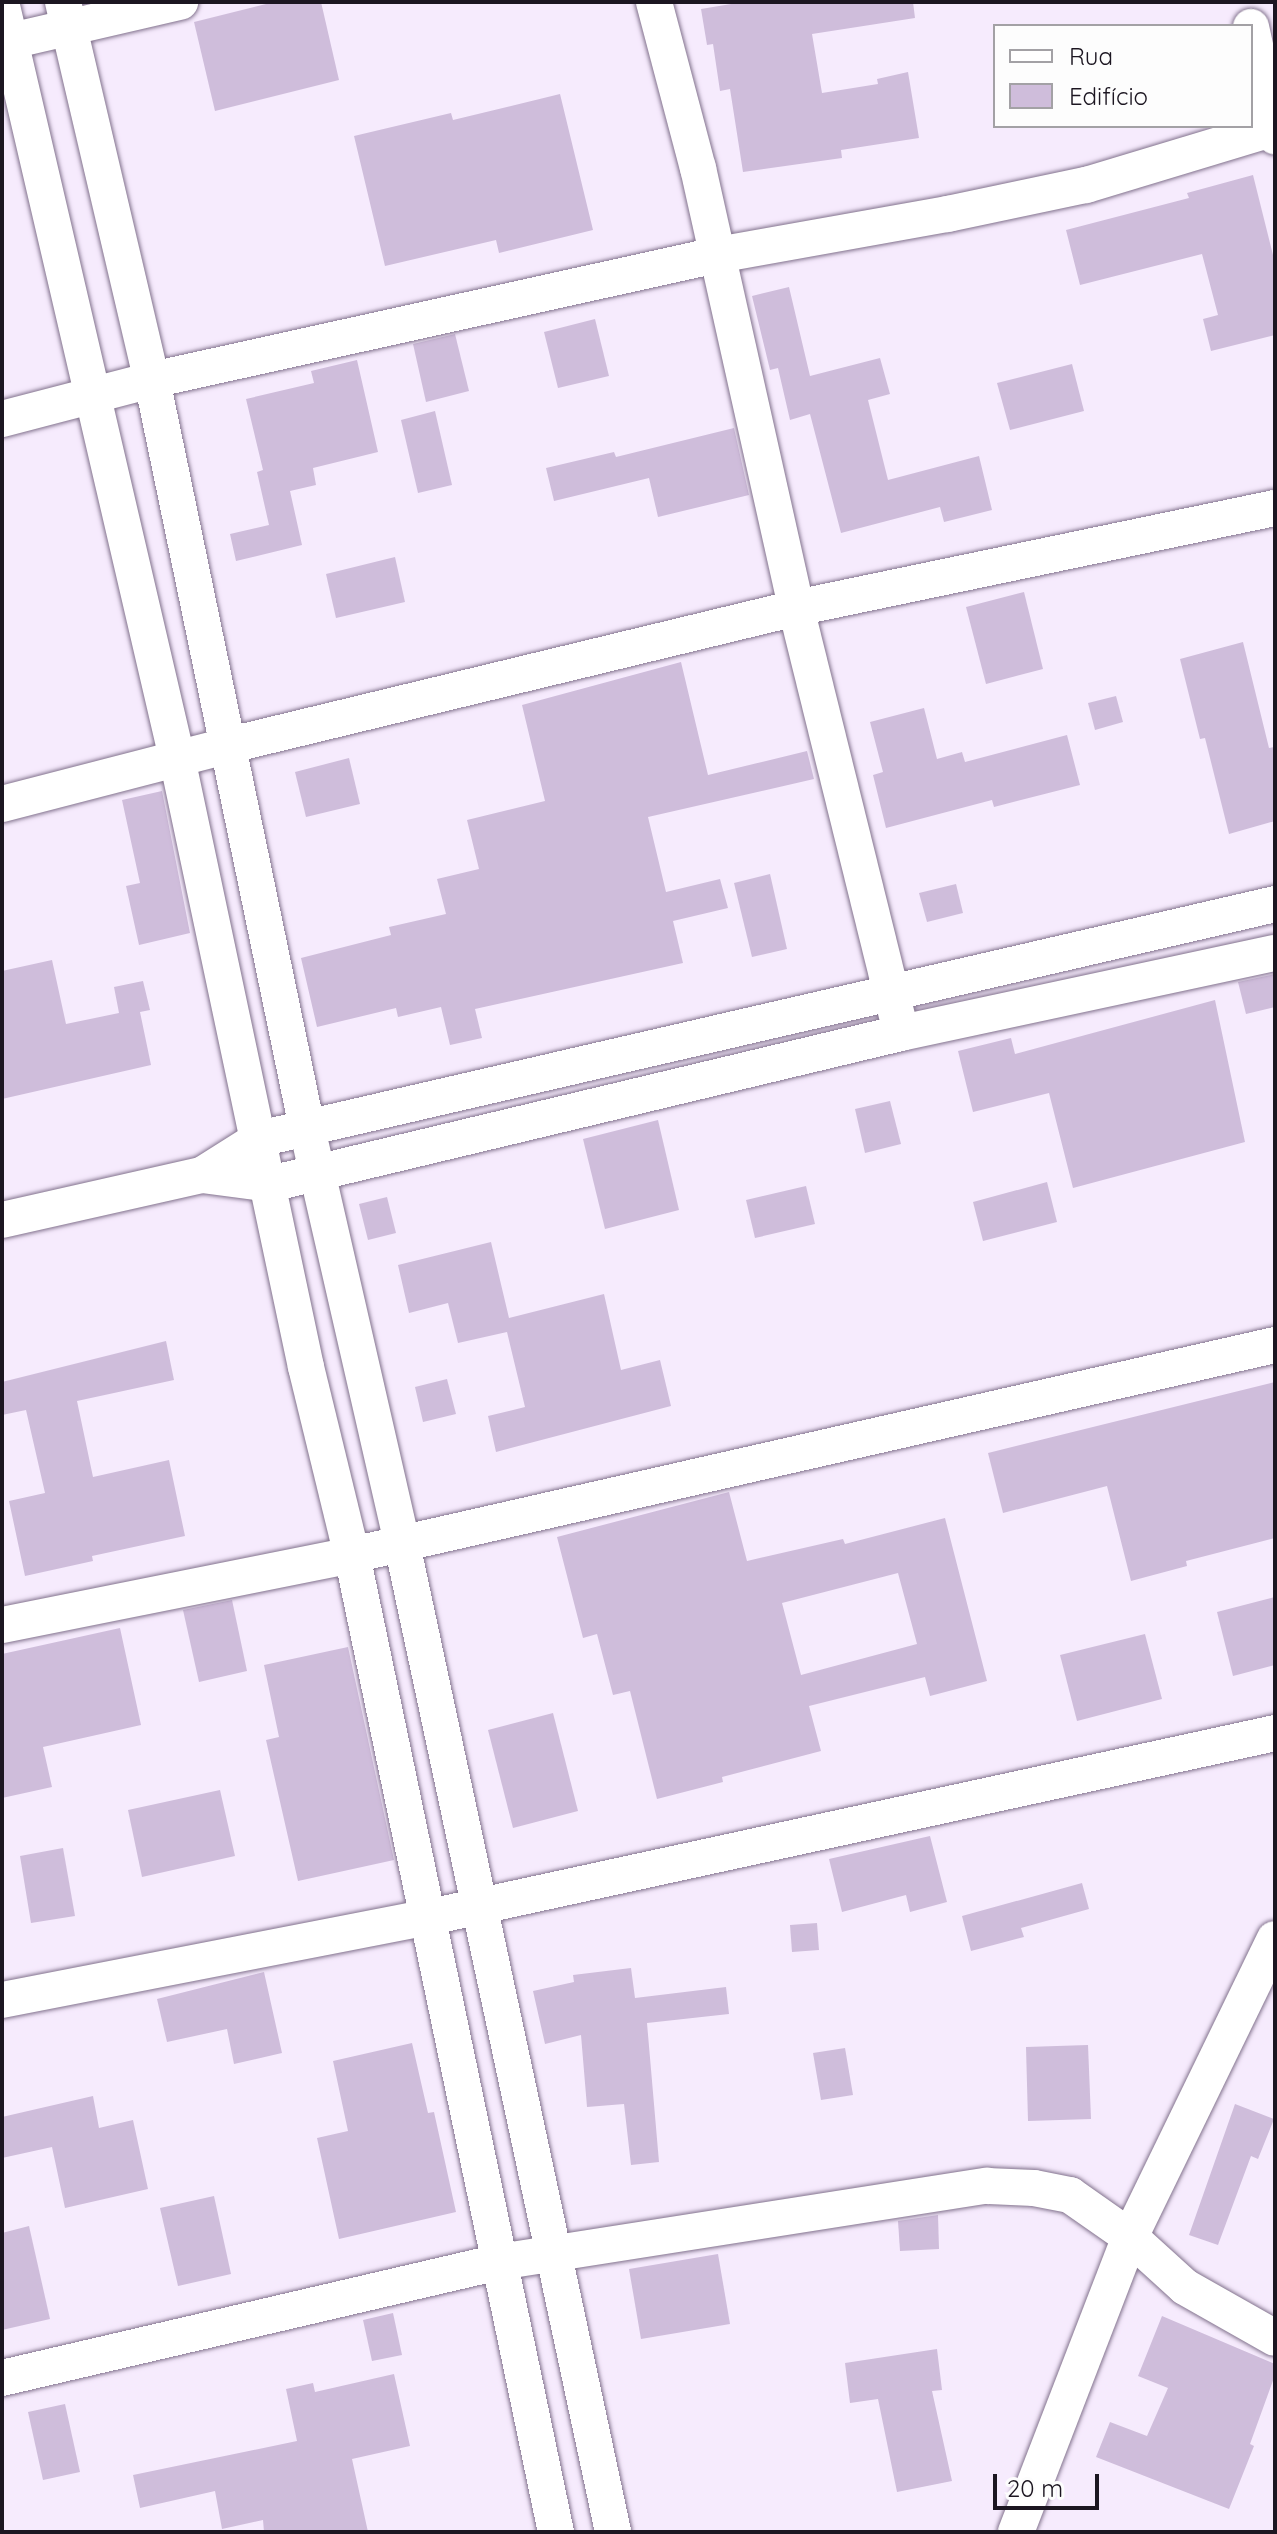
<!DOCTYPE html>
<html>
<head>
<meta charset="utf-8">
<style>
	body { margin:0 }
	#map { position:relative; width:1277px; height:2534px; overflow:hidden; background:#f6ebfd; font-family:Quicksand,sans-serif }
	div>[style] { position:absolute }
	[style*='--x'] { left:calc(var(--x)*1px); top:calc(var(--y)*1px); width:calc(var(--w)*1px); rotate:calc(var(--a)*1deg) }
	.building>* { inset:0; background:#cfbddb }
	.roads { filter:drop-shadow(0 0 2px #82728d) drop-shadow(0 0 2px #82728d) }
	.minor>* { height:36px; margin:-18px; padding:0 18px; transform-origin:18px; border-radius:18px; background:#fff }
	span { translate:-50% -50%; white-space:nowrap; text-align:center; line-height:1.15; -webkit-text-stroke:7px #fdfdfd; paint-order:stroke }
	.frame { position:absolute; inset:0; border:4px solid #1c1621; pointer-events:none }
	.legend { position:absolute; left:993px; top:24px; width:260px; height:104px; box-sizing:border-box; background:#fdfdfd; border:2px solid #a3a1a5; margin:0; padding:10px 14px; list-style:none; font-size:24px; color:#1c1621 }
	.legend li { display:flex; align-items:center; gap:16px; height:40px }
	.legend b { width:40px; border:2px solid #a3a1a5 }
	.scale { position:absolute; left:993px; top:2474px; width:106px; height:36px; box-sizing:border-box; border:4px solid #1c1621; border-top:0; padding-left:10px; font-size:24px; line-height:28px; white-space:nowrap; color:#1c1621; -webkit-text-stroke:6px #fdfdfd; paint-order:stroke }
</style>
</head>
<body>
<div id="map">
	<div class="building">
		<i style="clip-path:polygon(274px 2px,321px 2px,339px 80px,215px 111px,194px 22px)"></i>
		<i style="clip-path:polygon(743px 2px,913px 2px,915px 18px,812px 34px,822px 93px,878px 84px,877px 79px,908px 72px,919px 138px,841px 150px,842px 158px,743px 172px,730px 89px,720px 91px,713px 44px,707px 45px,701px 9px)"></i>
		<i style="clip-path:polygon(560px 94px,593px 230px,499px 253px,496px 240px,385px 266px,354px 136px,451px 113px,453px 120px)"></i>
		<i style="clip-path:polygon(1253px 175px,1275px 263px,1275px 335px,1211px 351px,1203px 319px,1218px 315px,1202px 254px,1080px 285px,1066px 230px,1189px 198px,1187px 193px)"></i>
		<i style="clip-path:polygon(789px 287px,810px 376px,880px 358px,890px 394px,868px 400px,888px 480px,979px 456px,992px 510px,944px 522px,940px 507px,841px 533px,810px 414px,790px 420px,778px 368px,770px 370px,752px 296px)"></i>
		<i style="clip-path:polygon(595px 319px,609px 376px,558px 388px,544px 332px)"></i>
		<i style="clip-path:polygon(455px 334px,469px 391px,426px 402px,413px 344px)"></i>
		<i style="clip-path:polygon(357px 360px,378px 452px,313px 468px,316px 485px,290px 491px,302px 545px,236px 561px,230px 534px,269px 525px,257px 472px,263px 470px,246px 399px,314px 383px,311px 371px)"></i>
		<i style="clip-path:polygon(1072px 364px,1084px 411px,1010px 430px,997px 383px)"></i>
		<i style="clip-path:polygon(435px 411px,452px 485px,418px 493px,401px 420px)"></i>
		<i style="clip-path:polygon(734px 428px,749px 495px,658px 517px,649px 478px,554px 501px,546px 468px,614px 452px,616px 457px)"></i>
		<i style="clip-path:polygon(395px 557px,405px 602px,336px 618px,326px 574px)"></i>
		<i style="clip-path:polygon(1024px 592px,1043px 669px,986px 684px,966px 607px)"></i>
		<i style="clip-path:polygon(1243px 642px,1269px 748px,1275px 747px,1275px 821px,1229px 834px,1205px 738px,1200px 739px,1180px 659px)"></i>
		<i style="clip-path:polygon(681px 662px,708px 775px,807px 751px,814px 779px,648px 817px,666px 892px,720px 879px,728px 908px,673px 921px,683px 963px,475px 1009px,482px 1038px,450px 1045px,441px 1007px,398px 1017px,396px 1008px,317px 1027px,301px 958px,391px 935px,389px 927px,446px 914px,437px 879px,479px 869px,467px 820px,545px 801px,522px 705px)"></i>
		<i style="clip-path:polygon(1116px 696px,1123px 722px,1095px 730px,1088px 703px)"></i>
		<i style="clip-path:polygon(924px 708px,937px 759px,962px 752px,965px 762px,1067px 735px,1080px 785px,994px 807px,992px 800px,886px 828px,873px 775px,883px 772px,870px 722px)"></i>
		<i style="clip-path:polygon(349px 758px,360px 804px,306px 817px,295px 772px)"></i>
		<i style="clip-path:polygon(162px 791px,190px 933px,139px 945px,126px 886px,140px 883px,122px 800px)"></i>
		<i style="clip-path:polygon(770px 874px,787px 949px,752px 957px,734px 883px)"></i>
		<i style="clip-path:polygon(956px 884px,963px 913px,927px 922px,919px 893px)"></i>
		<i style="clip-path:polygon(52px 960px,66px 1024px,119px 1013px,114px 987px,143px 981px,150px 1010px,140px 1012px,151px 1065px,2px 1099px,2px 971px)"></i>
		<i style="clip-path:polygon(1275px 974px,1275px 1007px,1246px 1014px,1238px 982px)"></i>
		<i style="clip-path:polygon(1215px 1000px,1245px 1142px,1073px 1188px,1049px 1093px,973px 1112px,958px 1051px,1011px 1038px,1015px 1054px)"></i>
		<i style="clip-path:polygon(890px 1101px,901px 1144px,865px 1153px,855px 1109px)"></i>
		<i style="clip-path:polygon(658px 1120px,679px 1210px,605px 1229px,583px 1139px)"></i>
		<i style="clip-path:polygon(1047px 1182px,1057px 1222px,983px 1241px,973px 1202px)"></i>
		<i style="clip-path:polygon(806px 1186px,815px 1224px,755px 1238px,746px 1200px)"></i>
		<i style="clip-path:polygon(387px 1197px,396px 1233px,368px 1240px,359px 1204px)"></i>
		<i style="clip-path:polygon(491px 1242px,509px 1318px,604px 1294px,621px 1370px,660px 1360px,671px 1406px,496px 1452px,488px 1416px,525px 1407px,507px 1332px,458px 1343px,448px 1303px,409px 1313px,398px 1265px)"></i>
		<i style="clip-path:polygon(166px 1341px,174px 1380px,77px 1401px,93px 1477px,169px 1460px,185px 1536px,92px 1556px,93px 1561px,25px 1576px,9px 1501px,45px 1493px,26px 1410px,2px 1415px,2px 1382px)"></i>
		<i style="clip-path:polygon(447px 1379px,456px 1414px,423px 1422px,415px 1387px)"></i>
		<i style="clip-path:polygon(1275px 1382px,1275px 1538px,1186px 1561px,1187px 1566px,1131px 1581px,1107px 1486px,1003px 1513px,988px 1453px)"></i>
		<i style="clip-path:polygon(evenodd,729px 1492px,747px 1561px,843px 1539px,845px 1544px,945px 1518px,987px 1681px,930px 1696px,925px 1677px,809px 1706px,821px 1751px,722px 1777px,723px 1782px,657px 1799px,630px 1691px,613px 1695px,597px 1634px,583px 1638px,557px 1537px,729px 1492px,898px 1573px,917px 1644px,801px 1675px,782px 1603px,898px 1573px)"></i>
		<i style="clip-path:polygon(1275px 1597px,1275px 1665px,1233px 1676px,1217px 1612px)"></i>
		<i style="clip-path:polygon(232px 1600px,247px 1671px,199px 1682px,183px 1610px)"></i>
		<i style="clip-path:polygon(120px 1628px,141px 1725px,43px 1747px,52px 1787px,2px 1798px,2px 1654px)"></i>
		<i style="clip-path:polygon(1145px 1634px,1162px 1699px,1077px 1721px,1060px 1655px)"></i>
		<i style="clip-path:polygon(348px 1647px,394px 1860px,298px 1881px,266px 1740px,279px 1737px,264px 1665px)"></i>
		<i style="clip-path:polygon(553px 1713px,578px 1811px,513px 1828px,488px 1730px)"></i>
		<i style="clip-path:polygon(220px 1790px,235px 1856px,142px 1877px,128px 1810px)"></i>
		<i style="clip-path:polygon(930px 1836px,947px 1902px,910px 1912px,906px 1895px,842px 1912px,829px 1859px)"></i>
		<i style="clip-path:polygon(63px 1848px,75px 1916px,31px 1923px,20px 1856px)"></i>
		<i style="clip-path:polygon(1082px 1883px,1089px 1909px,1021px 1928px,1024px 1937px,971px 1951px,962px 1916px)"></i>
		<i style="clip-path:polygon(817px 1923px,819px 1950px,792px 1952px,790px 1925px)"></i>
		<i style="clip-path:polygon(631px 1968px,635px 1998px,726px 1987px,729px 2014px,647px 2023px,659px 2162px,631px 2165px,624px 2104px,587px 2107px,581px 2035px,545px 2044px,533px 1991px,574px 1982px,573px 1975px)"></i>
		<i style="clip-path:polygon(264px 1972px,282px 2053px,234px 2064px,227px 2029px,167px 2042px,157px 1999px)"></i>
		<i style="clip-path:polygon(412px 2043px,428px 2113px,434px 2112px,456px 2212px,339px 2239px,317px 2138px,348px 2131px,333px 2061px)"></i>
		<i style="clip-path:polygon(1088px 2045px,1091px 2119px,1028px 2121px,1026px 2047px)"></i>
		<i style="clip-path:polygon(845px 2048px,853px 2095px,821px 2100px,813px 2053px)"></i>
		<i style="clip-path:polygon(93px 2096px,99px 2128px,133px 2120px,148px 2189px,65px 2208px,52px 2147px,2px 2158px,2px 2117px)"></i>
		<i style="clip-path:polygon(1235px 2104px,1274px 2119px,1258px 2159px,1251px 2156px,1218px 2245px,1189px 2235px)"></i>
		<i style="clip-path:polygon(214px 2196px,231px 2274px,178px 2286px,160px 2208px)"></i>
		<i style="clip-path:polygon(938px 2215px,939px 2249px,900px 2251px,898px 2221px)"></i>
		<i style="clip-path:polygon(29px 2226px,50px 2319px,2px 2330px,2px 2233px)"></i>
		<i style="clip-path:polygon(718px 2254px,730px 2324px,641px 2339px,629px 2269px)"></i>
		<i style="clip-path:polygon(393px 2313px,402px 2355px,372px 2361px,363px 2320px)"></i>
		<i style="clip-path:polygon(1162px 2316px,1275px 2364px,1275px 2375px,1250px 2444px,1254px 2446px,1229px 2509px,1096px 2457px,1110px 2422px,1147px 2436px,1168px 2388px,1138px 2376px)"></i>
		<i style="clip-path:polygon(937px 2349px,942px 2390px,932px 2391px,952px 2481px,897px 2492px,878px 2399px,850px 2403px,845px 2363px)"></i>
		<i style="clip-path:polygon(394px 2374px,410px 2446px,352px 2459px,368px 2532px,264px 2532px,263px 2520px,222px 2529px,215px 2491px,140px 2508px,133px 2475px,297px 2441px,286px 2389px,313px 2383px,315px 2392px)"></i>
		<i style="clip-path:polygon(65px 2404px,80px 2472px,43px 2480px,28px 2412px)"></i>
	</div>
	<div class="roads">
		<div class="minor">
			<i style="--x:63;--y:2;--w:388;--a:76.8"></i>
			<i style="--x:152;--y:380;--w:764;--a:78.29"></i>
			<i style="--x:307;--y:1128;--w:427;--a:77.1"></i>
			<i style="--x:402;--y:1544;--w:1010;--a:77.94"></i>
			<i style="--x:654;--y:2;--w:172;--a:75.2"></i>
			<i style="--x:698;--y:168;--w:451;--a:77.4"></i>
			<i style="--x:796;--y:608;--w:420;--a:76.1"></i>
			<i style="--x:2;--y:6;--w:772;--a:76.9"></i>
			<i style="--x:177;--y:758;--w:623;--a:78.04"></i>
			<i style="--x:306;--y:1367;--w:194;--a:76.3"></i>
			<i style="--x:352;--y:1555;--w:998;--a:78.21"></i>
			<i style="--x:1251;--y:27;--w:112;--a:77.6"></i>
			<i style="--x:2;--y:43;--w:183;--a:-13"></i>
			<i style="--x:2;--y:419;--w:155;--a:-14.6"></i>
			<i style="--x:152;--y:380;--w:579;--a:-12.48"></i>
			<i style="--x:717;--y:255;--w:235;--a:-10.1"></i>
			<i style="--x:948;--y:214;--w:141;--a:-11.9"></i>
			<i style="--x:1086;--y:185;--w:197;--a:-16.8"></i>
			<i style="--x:2;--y:804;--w:231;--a:-14.5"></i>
			<i style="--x:226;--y:746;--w:586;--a:-13.61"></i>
			<i style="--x:796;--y:608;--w:489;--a:-11.8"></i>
			<i style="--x:202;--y:1175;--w:67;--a:-32.3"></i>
			<i style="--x:259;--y:1139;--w:1043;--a:-13.02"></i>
			<i style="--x:2;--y:1220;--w:205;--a:-12.7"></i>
			<i style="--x:202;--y:1175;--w:69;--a:7.5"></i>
			<i style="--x:270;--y:1184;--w:649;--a:-13.46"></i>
			<i style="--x:901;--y:1033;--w:382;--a:-12.1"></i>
			<i style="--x:2;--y:1625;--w:357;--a:-11.3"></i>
			<i style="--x:352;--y:1555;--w:947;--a:-12.82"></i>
			<i style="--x:2;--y:2000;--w:436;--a:-11"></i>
			<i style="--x:430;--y:1917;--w:865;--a:-12.28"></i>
			<i style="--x:2;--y:2378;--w:510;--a:-13.14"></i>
			<i style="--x:499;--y:2262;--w:494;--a:-8.9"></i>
			<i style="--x:987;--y:2186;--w:47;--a:2.4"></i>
			<i style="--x:1034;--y:2188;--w:37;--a:11"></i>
			<i style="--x:1070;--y:2195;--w:73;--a:35"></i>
			<i style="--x:1130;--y:2237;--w:74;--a:42.3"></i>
			<i style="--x:1185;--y:2287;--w:103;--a:29.5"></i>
			<i style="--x:1016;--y:2532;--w:316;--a:-68.9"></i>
			<i style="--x:1130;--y:2237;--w:331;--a:-64.1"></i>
		</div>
	</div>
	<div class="frame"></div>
	<ul class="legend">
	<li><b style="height:10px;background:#fff"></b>Rua</li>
	<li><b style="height:22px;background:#cfbddb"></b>Edifício</li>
	</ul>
	<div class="scale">20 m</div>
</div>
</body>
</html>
